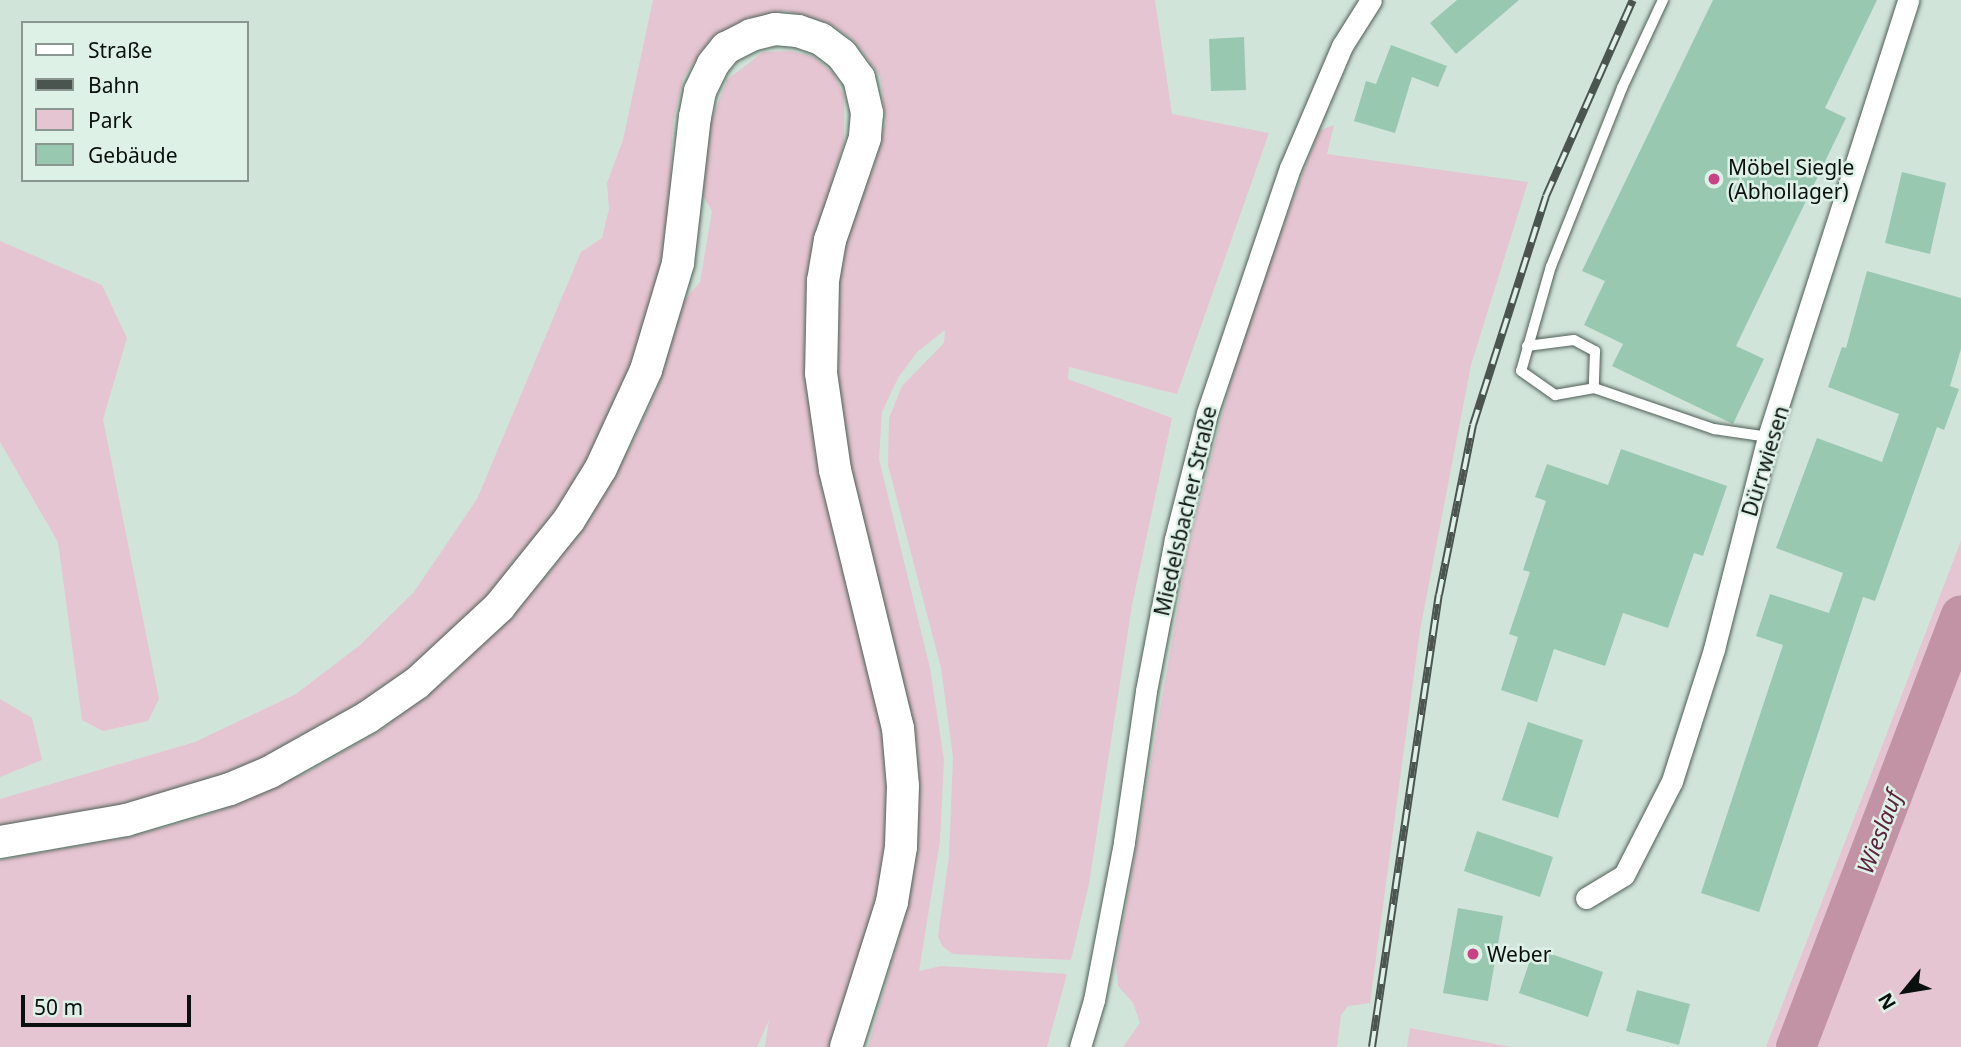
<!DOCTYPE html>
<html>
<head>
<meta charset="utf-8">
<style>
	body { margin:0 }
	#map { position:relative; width:1961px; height:1047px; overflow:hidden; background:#d1e4da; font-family:"Noto Sans",sans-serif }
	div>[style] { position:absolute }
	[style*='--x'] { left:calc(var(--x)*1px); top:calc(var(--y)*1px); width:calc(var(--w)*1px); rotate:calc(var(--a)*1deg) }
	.green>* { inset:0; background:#e5c5d1 }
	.river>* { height:40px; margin:-20px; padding:0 20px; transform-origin:20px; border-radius:20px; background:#c293a5 }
	.building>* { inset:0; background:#98c8b0 }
	.roads { filter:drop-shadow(0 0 2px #4f5f56) drop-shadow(0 0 2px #4f5f56) }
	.service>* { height:10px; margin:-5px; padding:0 5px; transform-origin:5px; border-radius:5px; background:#fff }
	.minor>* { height:21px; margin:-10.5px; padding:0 10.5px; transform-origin:10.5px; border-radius:10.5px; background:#fff }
	.secondary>* { height:32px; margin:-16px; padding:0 16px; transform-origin:16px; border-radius:16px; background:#fff }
	.rail>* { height:8px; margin-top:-4px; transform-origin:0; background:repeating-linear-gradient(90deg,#def1e7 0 16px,#4b5550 0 32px); box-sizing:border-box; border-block:2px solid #4b5550 }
	.dots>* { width:19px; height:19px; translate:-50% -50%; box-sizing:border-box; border:4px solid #def1e7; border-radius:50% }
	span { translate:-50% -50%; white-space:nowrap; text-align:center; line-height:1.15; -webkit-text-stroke:5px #def1e7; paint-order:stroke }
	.poi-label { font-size:21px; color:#0a100d }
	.left { translate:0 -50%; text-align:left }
	.street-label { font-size:21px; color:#0a100d }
	.water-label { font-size:23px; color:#5c223d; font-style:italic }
	.legend { position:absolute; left:21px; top:21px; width:228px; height:161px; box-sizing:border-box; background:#def1e7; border:2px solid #899790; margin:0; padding:9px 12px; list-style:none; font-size:21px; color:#0a100d }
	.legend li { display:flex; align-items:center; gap:14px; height:35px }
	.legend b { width:35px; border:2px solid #899790 }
	.north { position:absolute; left:1870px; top:956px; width:70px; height:70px; -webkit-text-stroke:5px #def1e7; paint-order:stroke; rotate:240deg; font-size:19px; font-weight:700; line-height:28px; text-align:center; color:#0a100d }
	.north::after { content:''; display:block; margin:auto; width:24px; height:32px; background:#0a100d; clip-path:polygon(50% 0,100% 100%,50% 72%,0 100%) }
	.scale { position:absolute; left:21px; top:995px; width:170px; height:32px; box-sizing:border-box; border:4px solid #0a100d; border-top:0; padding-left:9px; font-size:21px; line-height:24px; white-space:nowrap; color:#0a100d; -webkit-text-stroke:5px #def1e7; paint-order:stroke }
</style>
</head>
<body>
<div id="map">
	<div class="green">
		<i style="clip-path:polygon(653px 0,1155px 0,1172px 114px,1269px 133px,1177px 394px,1069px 367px,1068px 379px,1172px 418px,1132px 605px,1089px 884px,1071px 960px,953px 954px,942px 946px,938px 936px,949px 856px,953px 757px,941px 668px,888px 465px,889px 418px,902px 386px,944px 343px,945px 330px,917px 352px,898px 378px,882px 412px,879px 459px,930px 668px,944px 760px,940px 841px,919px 971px,941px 966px,1067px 974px,1047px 1047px,868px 1047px,904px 919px,916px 834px,836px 408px,832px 306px,847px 229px,874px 167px,886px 122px,880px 76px,854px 40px,828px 23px,786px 11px,745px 20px,710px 39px,683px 78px,673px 123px,668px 241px,635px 366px,601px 439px,555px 518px,457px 632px,398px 682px,313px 737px,189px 791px,0 832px,0 799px,195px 742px,296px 694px,360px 645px,414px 592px,477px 499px,581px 252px,602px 238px,609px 209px,607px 183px,623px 140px)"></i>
		<i style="clip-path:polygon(791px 51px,812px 56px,833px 73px,844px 96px,844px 141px,819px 226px,810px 274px,805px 317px,806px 373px,822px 485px,864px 643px,885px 739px,889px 777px,885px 873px,832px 1047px,765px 1047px,769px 1020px,757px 1047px,0 1047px,0 860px,128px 837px,208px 815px,306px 773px,381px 730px,449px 677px,551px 570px,631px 446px,658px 387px,684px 301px,700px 282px,712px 211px,703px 196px,710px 124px,727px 80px,763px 52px)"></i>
		<i style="clip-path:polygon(1334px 125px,1327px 154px,1528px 182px,1471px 365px,1420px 630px,1370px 1003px,1348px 1006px,1341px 1015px,1337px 1047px,1123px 1047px,1140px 1023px,1133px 1003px,1118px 986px,1116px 964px,1188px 548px,1234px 369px,1267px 268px,1319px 131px)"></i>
		<i style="clip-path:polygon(0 241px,102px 285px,127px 338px,103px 419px,159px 699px,148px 721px,103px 731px,82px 720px,58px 542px,0 442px)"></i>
		<i style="clip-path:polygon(1961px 541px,1961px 1047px,1766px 1047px)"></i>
		<i style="clip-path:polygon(0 699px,32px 718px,42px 760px,0 777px)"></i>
		<i style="clip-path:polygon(1410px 1028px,1511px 1047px,1407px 1047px)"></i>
	</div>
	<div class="river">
		<i style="--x:1796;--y:1047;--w:462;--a:-69.1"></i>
	</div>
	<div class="building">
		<i style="clip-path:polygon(1457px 0,1519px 0,1456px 54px,1430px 23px)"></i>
		<i style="clip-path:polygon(1713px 0,1877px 0,1825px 108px,1846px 118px,1736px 346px,1764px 359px,1733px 424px,1612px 366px,1623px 344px,1584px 325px,1605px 281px,1582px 271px)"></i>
		<i style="clip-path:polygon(1244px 37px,1246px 90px,1211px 91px,1209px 39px)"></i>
		<i style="clip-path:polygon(1391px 45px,1447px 66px,1438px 87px,1412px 77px,1395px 133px,1354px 121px,1366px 81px,1376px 84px)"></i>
		<i style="clip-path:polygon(1902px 172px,1946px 183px,1930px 254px,1885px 243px)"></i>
		<i style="clip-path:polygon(1867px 271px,1961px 298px,1961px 349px,1950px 386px,1959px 389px,1944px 430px,1937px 427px,1875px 601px,1863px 597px,1759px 912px,1701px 893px,1783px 645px,1756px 636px,1770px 594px,1829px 613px,1843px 573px,1776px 548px,1817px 438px,1882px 462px,1899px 414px,1828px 387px,1842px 347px,1846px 348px)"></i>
		<i style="clip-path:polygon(1621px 449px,1727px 486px,1703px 556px,1694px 553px,1668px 628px,1623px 613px,1605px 666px,1554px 649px,1537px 702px,1501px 690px,1518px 637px,1509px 634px,1530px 572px,1523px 570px,1546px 501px,1535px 497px,1547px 464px,1608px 485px)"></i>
		<i style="clip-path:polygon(1528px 722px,1583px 740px,1558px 818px,1502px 800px)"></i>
		<i style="clip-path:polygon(1477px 831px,1553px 857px,1540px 897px,1464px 871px)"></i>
		<i style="clip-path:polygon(1458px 908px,1503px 916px,1488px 1001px,1443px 993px)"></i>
		<i style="clip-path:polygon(1534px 948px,1603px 972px,1588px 1017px,1519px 993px)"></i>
		<i style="clip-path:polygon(1637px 990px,1690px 1004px,1679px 1045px,1626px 1031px)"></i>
	</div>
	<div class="roads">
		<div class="service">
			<i style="--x:1663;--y:0;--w:97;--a:115"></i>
			<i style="--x:1622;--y:88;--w:192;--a:111.7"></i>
			<i style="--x:1551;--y:266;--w:109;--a:105.9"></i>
			<i style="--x:1521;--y:371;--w:42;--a:35.2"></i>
			<i style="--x:1555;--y:395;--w:40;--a:-10"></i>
			<i style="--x:1594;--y:388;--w:127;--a:18.9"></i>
			<i style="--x:1714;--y:429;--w:55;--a:8.4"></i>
			<i style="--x:1527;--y:346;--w:47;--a:-7.3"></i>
			<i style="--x:1574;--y:340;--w:24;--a:28"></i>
			<i style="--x:1595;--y:351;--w:37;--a:92"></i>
		</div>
		<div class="minor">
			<i style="--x:1586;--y:898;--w:44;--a:-31.2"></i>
			<i style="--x:1624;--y:875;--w:106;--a:-62.9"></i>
			<i style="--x:1672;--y:781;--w:139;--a:-72.3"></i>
			<i style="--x:1714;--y:649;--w:219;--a:-75.7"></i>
			<i style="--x:1768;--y:437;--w:459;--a:-72.2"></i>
			<i style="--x:1080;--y:1047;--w:49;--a:-73.4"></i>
			<i style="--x:1094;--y:1000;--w:161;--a:-79.2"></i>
			<i style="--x:1124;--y:842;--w:153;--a:-81.7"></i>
			<i style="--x:1146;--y:691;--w:155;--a:-79.2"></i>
			<i style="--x:1175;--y:539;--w:130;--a:-75.7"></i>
			<i style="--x:1207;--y:413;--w:259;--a:-71.3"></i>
			<i style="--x:1290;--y:168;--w:133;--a:-66.9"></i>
			<i style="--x:1342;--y:46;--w:54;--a:-57.8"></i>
		</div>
		<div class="secondary">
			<i style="--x:0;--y:842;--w:128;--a:-9.9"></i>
			<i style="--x:126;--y:820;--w:109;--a:-16.6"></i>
			<i style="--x:230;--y:789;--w:43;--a:-23"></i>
			<i style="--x:270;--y:772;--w:112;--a:-29.3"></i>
			<i style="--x:368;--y:717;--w:60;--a:-34.8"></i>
			<i style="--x:417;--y:683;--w:112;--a:-42.8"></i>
			<i style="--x:499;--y:607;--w:112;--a:-51.2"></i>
			<i style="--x:569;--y:520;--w:61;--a:-58.4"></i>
			<i style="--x:601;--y:468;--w:108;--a:-65.3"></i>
			<i style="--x:646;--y:370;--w:112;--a:-73.3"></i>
			<i style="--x:678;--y:263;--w:147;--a:-83.4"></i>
			<i style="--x:695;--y:117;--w:26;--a:-79"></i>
			<i style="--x:700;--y:91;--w:30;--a:-64"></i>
			<i style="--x:713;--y:64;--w:21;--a:-51"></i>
			<i style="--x:726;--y:48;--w:28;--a:-27"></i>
			<i style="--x:751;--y:35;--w:25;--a:-14"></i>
			<i style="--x:775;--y:29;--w:23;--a:5"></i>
			<i style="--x:798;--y:31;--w:24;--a:19"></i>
			<i style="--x:821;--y:39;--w:26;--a:37"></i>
			<i style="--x:842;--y:55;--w:29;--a:54"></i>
			<i style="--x:859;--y:78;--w:36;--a:77"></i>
			<i style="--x:867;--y:113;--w:25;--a:95"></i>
			<i style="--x:865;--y:138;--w:108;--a:108.9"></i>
			<i style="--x:830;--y:240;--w:42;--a:99.7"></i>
			<i style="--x:823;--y:281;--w:92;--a:91.2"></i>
			<i style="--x:821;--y:373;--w:98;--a:81.8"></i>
			<i style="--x:835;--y:470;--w:266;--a:76.3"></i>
			<i style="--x:898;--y:728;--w:58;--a:85.1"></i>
			<i style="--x:903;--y:786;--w:61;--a:91.9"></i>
			<i style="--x:901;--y:847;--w:56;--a:99.3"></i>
			<i style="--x:892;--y:902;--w:152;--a:107.6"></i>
		</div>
	</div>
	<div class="rail">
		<i style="--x:1372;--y:1047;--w:457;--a:-81.6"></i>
		<i style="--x:1439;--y:595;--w:173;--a:-78.7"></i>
		<i style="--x:1473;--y:425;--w:240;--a:-72.3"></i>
		<i style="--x:1546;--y:196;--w:214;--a:-66.1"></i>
	</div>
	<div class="dots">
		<i style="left:1714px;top:179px;background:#c94384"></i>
		<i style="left:1473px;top:954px;background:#c94384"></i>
	</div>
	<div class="poi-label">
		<span class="left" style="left:1728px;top:179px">Möbel Siegle<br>(Abhollager)</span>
		<span class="left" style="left:1487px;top:954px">Weber</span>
	</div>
	<div class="street-label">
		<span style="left:1765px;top:461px;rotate:-73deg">Dürrwiesen</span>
		<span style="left:1185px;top:511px;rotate:-77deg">Miedelsbacher Straße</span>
	</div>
	<div class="water-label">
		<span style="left:1879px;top:832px;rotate:-69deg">Wieslauf</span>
	</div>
	<ul class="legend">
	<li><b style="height:9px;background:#fff"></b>Straße</li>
	<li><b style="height:9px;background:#4b5550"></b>Bahn</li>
	<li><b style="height:19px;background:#e5c5d1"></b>Park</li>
	<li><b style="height:19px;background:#98c8b0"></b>Gebäude</li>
	</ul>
	<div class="north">N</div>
	<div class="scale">50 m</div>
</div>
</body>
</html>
